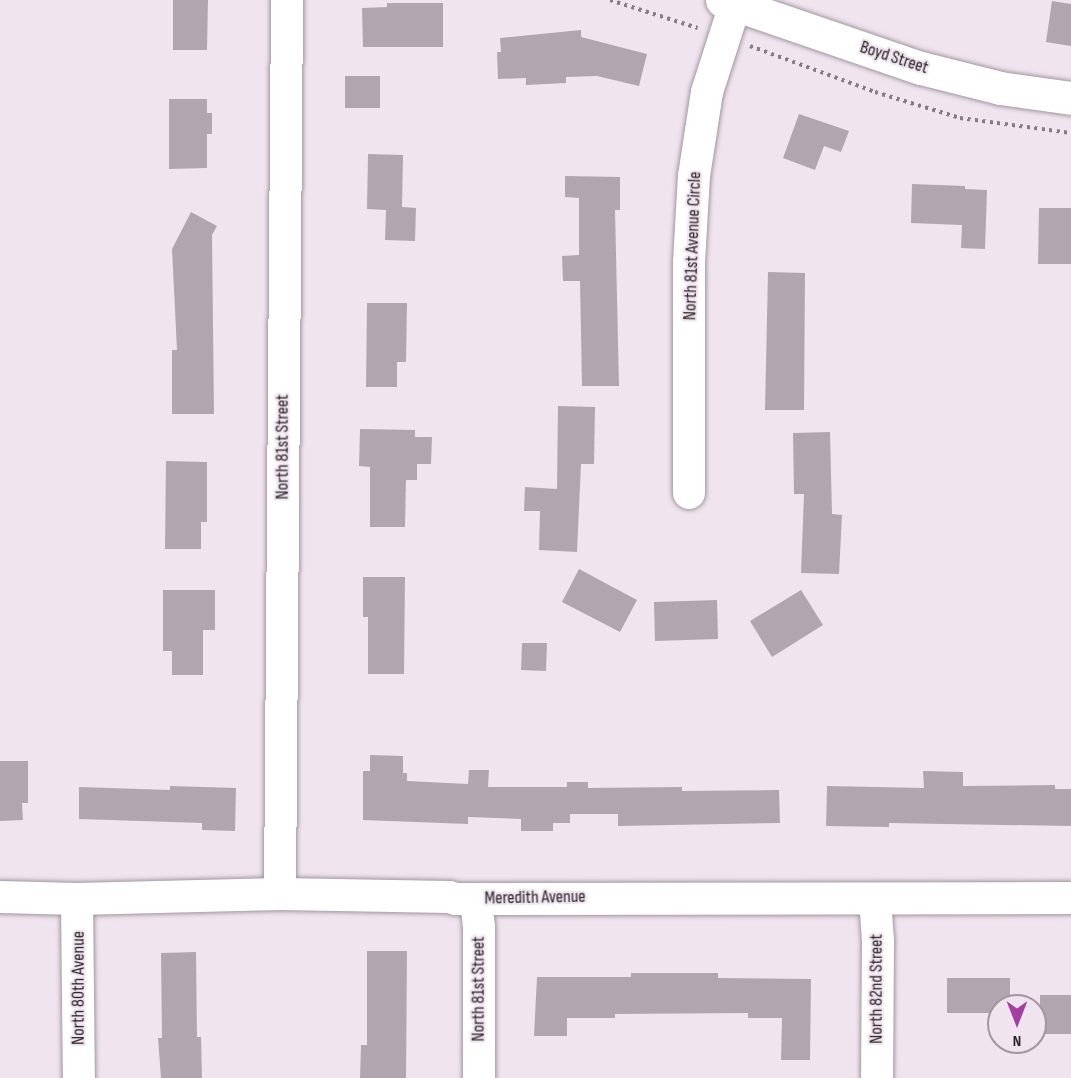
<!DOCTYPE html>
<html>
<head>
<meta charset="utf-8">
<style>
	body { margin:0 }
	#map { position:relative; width:1071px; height:1078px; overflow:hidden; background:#f0e4ef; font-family:"Sofia Sans Condensed",sans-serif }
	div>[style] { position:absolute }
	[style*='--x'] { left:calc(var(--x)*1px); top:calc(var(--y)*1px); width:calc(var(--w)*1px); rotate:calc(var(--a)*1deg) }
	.building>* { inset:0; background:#b1a6b0 }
	.path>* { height:4px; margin-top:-2px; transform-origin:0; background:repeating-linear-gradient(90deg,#857d84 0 3px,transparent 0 7.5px) }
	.roads { filter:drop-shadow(0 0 2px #a196a0) drop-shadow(0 0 2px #a196a0) }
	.street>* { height:32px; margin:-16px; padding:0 16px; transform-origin:16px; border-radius:16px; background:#fff }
	.secondary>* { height:33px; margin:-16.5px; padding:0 16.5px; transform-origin:16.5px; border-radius:16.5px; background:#fff }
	span { translate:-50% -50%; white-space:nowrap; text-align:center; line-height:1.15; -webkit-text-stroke:4.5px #f0e4ef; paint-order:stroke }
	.street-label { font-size:18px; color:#282327 }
	.north { position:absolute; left:987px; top:994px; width:60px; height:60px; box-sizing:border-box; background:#f0e4ef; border:2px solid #a0979f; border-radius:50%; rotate:180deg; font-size:16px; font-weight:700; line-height:24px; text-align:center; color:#282327 }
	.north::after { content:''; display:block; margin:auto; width:21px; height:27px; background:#a43ea2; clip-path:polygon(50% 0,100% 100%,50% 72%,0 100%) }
</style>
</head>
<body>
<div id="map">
	<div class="building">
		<i style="clip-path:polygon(173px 0,208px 0,207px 50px,173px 50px)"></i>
		<i style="clip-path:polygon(1052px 1px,1071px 4px,1071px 46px,1046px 42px)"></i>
		<i style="clip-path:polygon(387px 3px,443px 3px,443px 47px,363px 47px,362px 8px,387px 7px)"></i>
		<i style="clip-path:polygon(581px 30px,581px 37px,647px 54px,639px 86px,597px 76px,566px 77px,566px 83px,526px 85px,526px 78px,498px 79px,497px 52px,501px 52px,500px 38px)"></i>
		<i style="clip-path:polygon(345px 76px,380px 76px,380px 108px,345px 108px)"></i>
		<i style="clip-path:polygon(169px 99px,207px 99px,207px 113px,212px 113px,212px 134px,207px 134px,207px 168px,169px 169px)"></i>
		<i style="clip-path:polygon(799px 114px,849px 131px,841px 152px,824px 146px,815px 170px,783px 158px)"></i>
		<i style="clip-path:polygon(368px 154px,403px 155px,402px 207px,416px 208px,415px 241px,385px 240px,386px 210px,367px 209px)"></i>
		<i style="clip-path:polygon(565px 176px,620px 177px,620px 210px,615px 210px,619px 386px,582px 386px,580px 281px,563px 281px,562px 256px,579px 255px,579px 198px,565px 197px)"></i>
		<i style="clip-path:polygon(912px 184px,965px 186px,965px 189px,987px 190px,985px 249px,961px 248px,962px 225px,911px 223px)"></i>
		<i style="clip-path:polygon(1039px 208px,1071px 208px,1071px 264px,1038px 264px)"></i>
		<i style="clip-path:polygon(191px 212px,217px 226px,212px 235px,214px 414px,172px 414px,172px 350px,177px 350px,172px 249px)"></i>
		<i style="clip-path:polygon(768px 272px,805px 273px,804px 410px,765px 410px)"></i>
		<i style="clip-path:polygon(367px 303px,407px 303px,406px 362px,397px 362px,397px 387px,366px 387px)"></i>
		<i style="clip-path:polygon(558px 406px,595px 407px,594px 464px,581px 464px,577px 552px,539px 550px,540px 511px,524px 511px,525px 487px,557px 489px)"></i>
		<i style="clip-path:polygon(360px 429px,415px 430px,415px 437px,432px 437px,431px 464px,417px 464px,417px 480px,406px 480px,405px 527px,370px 527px,370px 467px,359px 466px)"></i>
		<i style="clip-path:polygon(830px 432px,832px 514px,842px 515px,839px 574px,801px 573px,804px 494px,794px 494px,793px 433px)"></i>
		<i style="clip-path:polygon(166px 461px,207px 462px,207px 522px,201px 522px,201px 549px,165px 549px)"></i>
		<i style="clip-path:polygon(579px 569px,637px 600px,620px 632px,562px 602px)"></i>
		<i style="clip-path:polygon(363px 577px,405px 577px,404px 674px,368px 674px,368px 617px,363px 617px)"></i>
		<i style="clip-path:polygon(163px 590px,215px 590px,215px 630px,203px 630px,203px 675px,172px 675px,172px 651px,163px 651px)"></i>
		<i style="clip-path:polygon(801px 590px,823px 625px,772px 657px,750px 621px)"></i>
		<i style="clip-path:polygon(717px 600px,718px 639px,655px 641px,654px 602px)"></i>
		<i style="clip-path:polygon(522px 643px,547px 643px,546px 671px,521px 670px)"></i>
		<i style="clip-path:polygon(370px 755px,403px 756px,403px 773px,407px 773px,407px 781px,468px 784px,469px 770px,489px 770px,488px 787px,567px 787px,567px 782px,588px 782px,588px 788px,682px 787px,682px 791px,779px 790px,780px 823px,618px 826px,618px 814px,570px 814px,570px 823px,553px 823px,553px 831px,521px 831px,521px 819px,468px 817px,468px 824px,363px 820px,363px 771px,370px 771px)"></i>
		<i style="clip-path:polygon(0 761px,28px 761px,28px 803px,22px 803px,23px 820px,0 821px)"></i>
		<i style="clip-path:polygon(923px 771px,963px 772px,963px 786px,1055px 785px,1055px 789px,1071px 789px,1071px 826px,889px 823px,889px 827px,826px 826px,827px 786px,924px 788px)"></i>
		<i style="clip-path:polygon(170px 786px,236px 788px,235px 831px,202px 830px,202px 823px,79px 819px,79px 787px,170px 790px)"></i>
		<i style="clip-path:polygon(367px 951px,407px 951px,406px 1078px,360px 1078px,361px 1045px,367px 1045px)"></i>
		<i style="clip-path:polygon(196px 952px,197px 1037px,201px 1037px,202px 1078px,161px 1078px,158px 1038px,162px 1038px,161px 953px)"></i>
		<i style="clip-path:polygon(631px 973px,718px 973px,718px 978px,811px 979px,810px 1060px,781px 1060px,782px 1018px,748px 1018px,748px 1013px,615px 1014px,615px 1018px,567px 1018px,567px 1036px,534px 1036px,537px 977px,631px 977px)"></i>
		<i style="clip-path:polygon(947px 978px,1010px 978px,1010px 1006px,999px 1006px,999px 1013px,947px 1013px)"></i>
		<i style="clip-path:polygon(1040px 995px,1071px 995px,1071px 1034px,1040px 1034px)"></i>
	</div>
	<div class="path">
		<i style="--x:610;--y:0;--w:92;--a:17.7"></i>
		<i style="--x:750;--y:46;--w:133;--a:20.2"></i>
		<i style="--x:875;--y:92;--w:89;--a:17"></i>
		<i style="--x:960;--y:118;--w:112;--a:7.7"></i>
	</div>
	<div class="roads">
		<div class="street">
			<i style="--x:689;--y:493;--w:231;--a:-90"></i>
			<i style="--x:689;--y:262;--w:86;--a:-86.7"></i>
			<i style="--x:694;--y:176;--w:85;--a:-81.2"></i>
			<i style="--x:707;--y:92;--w:91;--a:-72.2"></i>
			<i style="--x:280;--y:894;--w:894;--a:-89.55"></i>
			<i style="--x:0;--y:897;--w:77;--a:1.5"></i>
			<i style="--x:77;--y:899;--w:203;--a:-1.4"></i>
			<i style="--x:280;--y:894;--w:169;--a:1"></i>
			<i style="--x:449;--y:897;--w:7;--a:16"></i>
			<i style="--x:456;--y:899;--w:615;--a:-0.09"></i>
			<i style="--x:77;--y:899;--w:179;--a:89.4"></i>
			<i style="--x:476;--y:899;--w:28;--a:84"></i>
			<i style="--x:479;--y:927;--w:151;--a:90"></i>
			<i style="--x:875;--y:899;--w:42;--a:85.9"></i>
			<i style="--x:878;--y:941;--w:137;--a:90.4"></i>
		</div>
		<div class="secondary">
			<i style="--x:722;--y:0;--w:210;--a:18.9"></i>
			<i style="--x:921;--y:68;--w:81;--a:14.2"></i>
			<i style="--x:1000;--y:88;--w:72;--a:8"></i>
		</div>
	</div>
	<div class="street-label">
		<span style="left:894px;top:58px;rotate:18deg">Boyd Street</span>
		<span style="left:693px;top:246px;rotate:-88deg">North 81st Avenue Circle</span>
		<span style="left:283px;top:447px;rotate:-90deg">North 81st Street</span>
		<span style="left:535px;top:898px;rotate:-1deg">Meredith Avenue</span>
		<span style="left:79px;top:988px;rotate:-90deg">North 80th Avenue</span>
		<span style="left:479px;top:989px;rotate:-90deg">North 81st Street</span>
		<span style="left:877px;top:989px;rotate:-90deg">North 82nd Street</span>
	</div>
	<div class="north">N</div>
</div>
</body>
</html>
